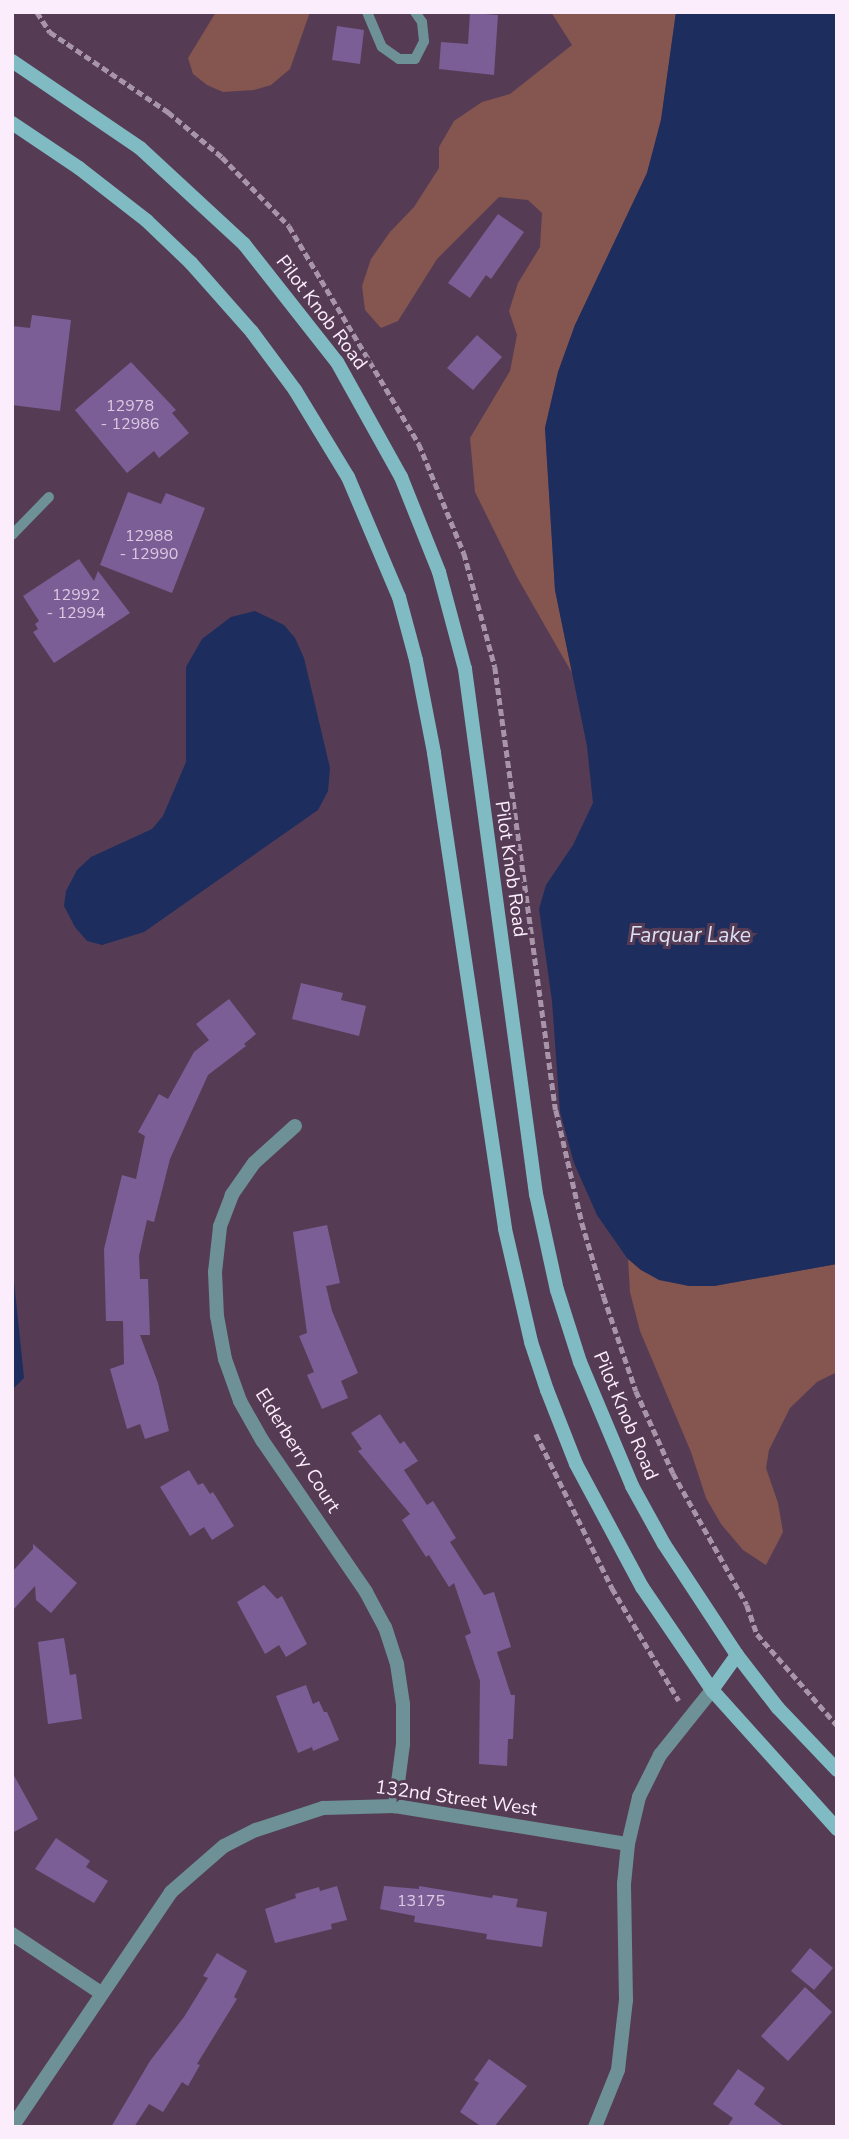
<!DOCTYPE html>
<html>
<head>
<meta charset="utf-8">
<style>
	body { margin:0 }
	#map { position:relative; width:849px; height:2139px; overflow:hidden; background:#553c54; font-family:"Nunito Sans",sans-serif }
	div>[style] { position:absolute }
	[style*='--x'] { left:calc(var(--x)*1px); top:calc(var(--y)*1px); width:calc(var(--w)*1px); rotate:calc(var(--a)*1deg) }
	.green>* { inset:0; background:#855550 }
	.water>* { inset:0; background:#1c2d5e }
	.building>* { inset:0; background:#7b5e96 }
	.path>* { height:4.5px; margin-top:-2.25px; transform-origin:0; background:repeating-linear-gradient(90deg,#a995a9 0 7px,transparent 0 10.5px) }
	.lane>* { height:10px; margin:-5px; padding:0 5px; transform-origin:5px; border-radius:5px; background:#6d9196 }
	.street>* { height:14px; margin:-7px; padding:0 7px; transform-origin:7px; border-radius:7px; background:#6d9196 }
	.secondary>* { height:14px; margin:-7px; padding:0 7px; transform-origin:7px; border-radius:7px; background:#80bac2 }
	span { translate:-50% -50%; white-space:nowrap; text-align:center; line-height:1.15; -webkit-text-stroke:6px #553c54; paint-order:stroke }
	.number-label { font-size:16px; color:#dcc9e2 }
	.number-label span { -webkit-text-stroke-width:0 }
	.street-label { font-size:19px; color:#fcedfc }
	.water-label { font-size:21px; color:#dbe2f3; font-style:italic }
	.frame { position:absolute; inset:0; border:14px solid #fcedfc; pointer-events:none }
</style>
</head>
<body>
<div id="map">
	<div class="green">
		<i style="clip-path:polygon(216px 12px,310px 12px,290px 69px,271px 85px,254px 90px,223px 92px,207px 85px,193px 74px,188px 58px)"></i>
		<i style="clip-path:polygon(551px 12px,676px 12px,661px 120px,647px 173px,575px 325px,558px 372px,545px 428px,555px 590px,572px 673px,517px 577px,475px 492px,470px 438px,510px 371px,517px 335px,509px 311px,518px 283px,540px 247px,542px 213px,528px 200px,499px 197px,437px 259px,398px 321px,381px 328px,365px 310px,362px 286px,371px 259px,390px 232px,414px 207px,439px 168px,439px 147px,454px 121px,482px 102px,510px 94px,572px 45px)"></i>
		<i style="clip-path:polygon(628px 1259px,641px 1270px,689px 1286px,714px 1286px,837px 1264px,837px 1372px,817px 1382px,790px 1408px,769px 1450px,766px 1468px,778px 1503px,783px 1532px,766px 1565px,743px 1550px,721px 1524px,706px 1498px,691px 1452px,640px 1331px,630px 1292px)"></i>
	</div>
	<div class="water">
		<i style="clip-path:polygon(676px 12px,837px 12px,837px 1264px,714px 1286px,689px 1286px,659px 1280px,641px 1270px,627px 1258px,597px 1215px,574px 1163px,560px 1112px,552px 1001px,539px 909px,546px 885px,573px 845px,593px 803px,587px 746px,555px 590px,545px 428px,558px 372px,575px 325px,647px 173px,661px 120px)"></i>
		<i style="clip-path:polygon(255px 611px,284px 625px,295px 638px,304px 658px,330px 768px,328px 791px,318px 810px,144px 932px,102px 945px,87px 941px,75px 927px,64px 906px,66px 891px,77px 870px,91px 857px,152px 829px,163px 816px,186px 762px,186px 667px,202px 639px,231px 617px)"></i>
		<i style="clip-path:polygon(14px 1281px,24px 1378px,12px 1390px,12px 1282px)"></i>
	</div>
	<div class="building">
		<i style="clip-path:polygon(470px 13px,498px 15px,494px 75px,439px 69px,441px 42px,468px 44px)"></i>
		<i style="clip-path:polygon(337px 26px,364px 30px,360px 64px,332px 60px)"></i>
		<i style="clip-path:polygon(498px 214px,524px 232px,491px 279px,486px 275px,470px 298px,448px 283px)"></i>
		<i style="clip-path:polygon(32px 315px,71px 320px,60px 411px,12px 405px,12px 326px,30px 328px)"></i>
		<i style="clip-path:polygon(477px 335px,502px 357px,473px 390px,447px 368px)"></i>
		<i style="clip-path:polygon(131px 362px,176px 410px,172px 413px,189px 433px,159px 458px,154px 451px,127px 473px,75px 410px)"></i>
		<i style="clip-path:polygon(128px 492px,161px 504px,166px 493px,205px 508px,172px 593px,100px 565px)"></i>
		<i style="clip-path:polygon(79px 559px,94px 581px,98px 571px,130px 613px,54px 663px,33px 632px,38px 629px,35px 624px,39px 621px,23px 596px)"></i>
		<i style="clip-path:polygon(301px 983px,343px 993px,341px 1000px,366px 1006px,359px 1036px,292px 1019px)"></i>
		<i style="clip-path:polygon(229px 999px,256px 1034px,244px 1044px,246px 1046px,208px 1075px,170px 1159px,154px 1222px,147px 1220px,139px 1256px,140px 1279px,148px 1279px,150px 1335px,140px 1335px,158px 1383px,169px 1431px,145px 1439px,140px 1424px,127px 1429px,110px 1369px,124px 1364px,123px 1321px,106px 1321px,104px 1249px,122px 1175px,136px 1179px,145px 1136px,138px 1132px,159px 1094px,168px 1099px,194px 1052px,209px 1040px,196px 1024px)"></i>
		<i style="clip-path:polygon(327px 1225px,340px 1283px,326px 1286px,332px 1311px,358px 1373px,341px 1381px,348px 1398px,322px 1409px,307px 1375px,314px 1372px,299px 1336px,307px 1333px,293px 1232px)"></i>
		<i style="clip-path:polygon(380px 1414px,400px 1444px,404px 1441px,418px 1461px,404px 1470px,427px 1505px,433px 1501px,456px 1538px,450px 1542px,484px 1595px,494px 1592px,511px 1647px,497px 1652px,511px 1695px,515px 1695px,513px 1739px,508px 1739px,507px 1766px,479px 1764px,480px 1681px,465px 1636px,471px 1633px,454px 1583px,449px 1587px,429px 1555px,426px 1557px,402px 1520px,410px 1514px,358px 1451px,362px 1449px,351px 1433px)"></i>
		<i style="clip-path:polygon(189px 1470px,198px 1485px,203px 1483px,210px 1494px,213px 1492px,234px 1526px,212px 1540px,204px 1527px,190px 1536px,160px 1487px)"></i>
		<i style="clip-path:polygon(33px 1544px,77px 1583px,51px 1613px,36px 1600px,35px 1586px,12px 1611px,12px 1572px,33px 1549px)"></i>
		<i style="clip-path:polygon(264px 1585px,277px 1599px,282px 1596px,307px 1644px,286px 1657px,279px 1645px,265px 1654px,237px 1602px)"></i>
		<i style="clip-path:polygon(64px 1638px,70px 1675px,76px 1674px,82px 1719px,48px 1724px,38px 1642px)"></i>
		<i style="clip-path:polygon(306px 1685px,313px 1704px,319px 1701px,324px 1712px,327px 1712px,339px 1740px,313px 1751px,312px 1747px,298px 1753px,276px 1696px)"></i>
		<i style="clip-path:polygon(12px 1772px,38px 1819px,12px 1833px)"></i>
		<i style="clip-path:polygon(56px 1838px,90px 1861px,86px 1867px,108px 1881px,94px 1903px,35px 1869px)"></i>
		<i style="clip-path:polygon(337px 1886px,347px 1920px,331px 1924px,332px 1929px,275px 1943px,265px 1909px,296px 1898px,295px 1894px,319px 1887px,320px 1891px)"></i>
		<i style="clip-path:polygon(384px 1886px,419px 1889px,419px 1886px,492px 1898px,493px 1895px,518px 1899px,516px 1907px,547px 1912px,542px 1947px,486px 1939px,487px 1934px,414px 1922px,415px 1916px,380px 1909px)"></i>
		<i style="clip-path:polygon(810px 1948px,833px 1968px,814px 1990px,791px 1971px)"></i>
		<i style="clip-path:polygon(217px 1953px,247px 1971px,234px 1997px,237px 1999px,197px 2064px,200px 2065px,188px 2086px,182px 2082px,163px 2112px,149px 2104px,134px 2127px,111px 2127px,150px 2061px,184px 2017px,208px 1978px,203px 1976px)"></i>
		<i style="clip-path:polygon(805px 1987px,832px 2012px,788px 2061px,761px 2036px)"></i>
		<i style="clip-path:polygon(489px 2059px,527px 2086px,494px 2127px,482px 2127px,460px 2112px,479px 2083px,474px 2080px)"></i>
		<i style="clip-path:polygon(738px 2069px,765px 2088px,754px 2104px,785px 2127px,727px 2127px,733px 2118px,713px 2104px)"></i>
	</div>
	<div class="path">
		<i style="--x:37;--y:12;--w:24;--a:57"></i>
		<i style="--x:50;--y:32;--w:143;--a:34.1"></i>
		<i style="--x:168;--y:112;--w:70;--a:39.8"></i>
		<i style="--x:222;--y:157;--w:96;--a:45.8"></i>
		<i style="--x:289;--y:226;--w:254;--a:59.2"></i>
		<i style="--x:419;--y:444;--w:118;--a:67.6"></i>
		<i style="--x:464;--y:553;--w:118;--a:74.8"></i>
		<i style="--x:495;--y:667;--w:447;--a:82.2"></i>
		<i style="--x:556;--y:1110;--w:116;--a:77"></i>
		<i style="--x:582;--y:1223;--w:77;--a:73.4"></i>
		<i style="--x:604;--y:1297;--w:99;--a:71.2"></i>
		<i style="--x:636;--y:1391;--w:90;--a:65.7"></i>
		<i style="--x:673;--y:1473;--w:151;--a:60.7"></i>
		<i style="--x:747;--y:1605;--w:31;--a:71"></i>
		<i style="--x:757;--y:1634;--w:121;--a:48.7"></i>
		<i style="--x:536;--y:1434;--w:172;--a:63.7"></i>
		<i style="--x:612;--y:1588;--w:131;--a:59.3"></i>
	</div>
	<div class="lane">
		<i style="--x:367;--y:12;--w:38;--a:67"></i>
		<i style="--x:382;--y:47;--w:21;--a:35"></i>
		<i style="--x:399;--y:59;--w:16;--a:0"></i>
		<i style="--x:415;--y:59;--w:20;--a:-63"></i>
		<i style="--x:424;--y:41;--w:19;--a:-96"></i>
		<i style="--x:422;--y:22;--w:12;--a:-125"></i>
		<i style="--x:12;--y:535;--w:53;--a:-45.8"></i>
	</div>
	<div class="street">
		<i style="--x:295;--y:1126;--w:55;--a:137.9"></i>
		<i style="--x:254;--y:1163;--w:39;--a:125"></i>
		<i style="--x:232;--y:1195;--w:34;--a:111"></i>
		<i style="--x:220;--y:1227;--w:45;--a:96.3"></i>
		<i style="--x:215;--y:1272;--w:44;--a:87.4"></i>
		<i style="--x:217;--y:1316;--w:44;--a:79.5"></i>
		<i style="--x:225;--y:1359;--w:45;--a:70.3"></i>
		<i style="--x:240;--y:1401;--w:45;--a:60.6"></i>
		<i style="--x:262;--y:1440;--w:184;--a:55.6"></i>
		<i style="--x:366;--y:1592;--w:40;--a:62"></i>
		<i style="--x:385;--y:1627;--w:39;--a:72"></i>
		<i style="--x:397;--y:1664;--w:40;--a:81.5"></i>
		<i style="--x:403;--y:1704;--w:40;--a:90"></i>
		<i style="--x:403;--y:1744;--w:63;--a:97.4"></i>
		<i style="--x:12;--y:1934;--w:107;--a:33.5"></i>
		<i style="--x:12;--y:2127;--w:284;--a:-55.9"></i>
		<i style="--x:171;--y:1892;--w:70;--a:-41"></i>
		<i style="--x:224;--y:1846;--w:36;--a:-27"></i>
		<i style="--x:256;--y:1830;--w:71;--a:-18.2"></i>
		<i style="--x:323;--y:1808;--w:72;--a:-1.6"></i>
		<i style="--x:395;--y:1806;--w:236;--a:9.3"></i>
		<i style="--x:595;--y:2127;--w:61;--a:-68"></i>
		<i style="--x:618;--y:2070;--w:70;--a:-83.5"></i>
		<i style="--x:626;--y:2000;--w:116;--a:-91"></i>
		<i style="--x:624;--y:1884;--w:40;--a:-84.3"></i>
		<i style="--x:628;--y:1844;--w:48;--a:-76.8"></i>
		<i style="--x:639;--y:1797;--w:47;--a:-63.4"></i>
		<i style="--x:660;--y:1755;--w:83;--a:-51.3"></i>
	</div>
	<div class="secondary">
		<i style="--x:12;--y:61;--w:155;--a:34.2"></i>
		<i style="--x:140;--y:148;--w:142;--a:42.7"></i>
		<i style="--x:244;--y:244;--w:150;--a:51.8"></i>
		<i style="--x:337;--y:362;--w:132;--a:60.9"></i>
		<i style="--x:401;--y:477;--w:102;--a:68.2"></i>
		<i style="--x:439;--y:572;--w:100;--a:75"></i>
		<i style="--x:465;--y:669;--w:530;--a:82.3"></i>
		<i style="--x:536;--y:1194;--w:98;--a:77.7"></i>
		<i style="--x:557;--y:1290;--w:76;--a:72.3"></i>
		<i style="--x:580;--y:1362;--w:134;--a:67.2"></i>
		<i style="--x:632;--y:1486;--w:66;--a:61.1"></i>
		<i style="--x:664;--y:1544;--w:133;--a:56.7"></i>
		<i style="--x:737;--y:1655;--w:67;--a:52.3"></i>
		<i style="--x:778;--y:1708;--w:86;--a:46.4"></i>
		<i style="--x:12;--y:123;--w:81;--a:33.9"></i>
		<i style="--x:79;--y:168;--w:86;--a:37.9"></i>
		<i style="--x:147;--y:221;--w:61;--a:43.7"></i>
		<i style="--x:191;--y:263;--w:92;--a:48.5"></i>
		<i style="--x:252;--y:332;--w:72;--a:53.4"></i>
		<i style="--x:295;--y:390;--w:102;--a:58.7"></i>
		<i style="--x:348;--y:477;--w:130;--a:67"></i>
		<i style="--x:399;--y:597;--w:65;--a:74.9"></i>
		<i style="--x:416;--y:660;--w:95;--a:79"></i>
		<i style="--x:434;--y:753;--w:481;--a:81.5"></i>
		<i style="--x:505;--y:1229;--w:116;--a:77"></i>
		<i style="--x:531;--y:1342;--w:51;--a:71.6"></i>
		<i style="--x:547;--y:1390;--w:79;--a:68.6"></i>
		<i style="--x:576;--y:1464;--w:140;--a:61.8"></i>
		<i style="--x:642;--y:1587;--w:125;--a:55.8"></i>
		<i style="--x:712;--y:1690;--w:187;--a:48"></i>
		<i style="--x:712;--y:1690;--w:43;--a:-54.5"></i>
	</div>
	<div class="number-label">
		<span style="left:130px;top:415px">12978<br>- 12986</span>
		<span style="left:149px;top:545px">12988<br>- 12990</span>
		<span style="left:76px;top:604px">12992<br>- 12994</span>
		<span style="left:421px;top:1901px">13175</span>
	</div>
	<div class="street-label">
		<span style="left:321px;top:313px;rotate:53deg">Pilot Knob Road</span>
		<span style="left:510px;top:869px;rotate:82deg">Pilot Knob Road</span>
		<span style="left:625px;top:1416px;rotate:67deg">Pilot Knob Road</span>
		<span style="left:297px;top:1451px;rotate:58deg">Elderberry Court</span>
		<span style="left:456px;top:1799px;rotate:8deg">132nd Street West</span>
	</div>
	<div class="water-label">
		<span style="left:690px;top:935px">Farquar Lake</span>
	</div>
	<div class="frame"></div>
</div>
</body>
</html>
